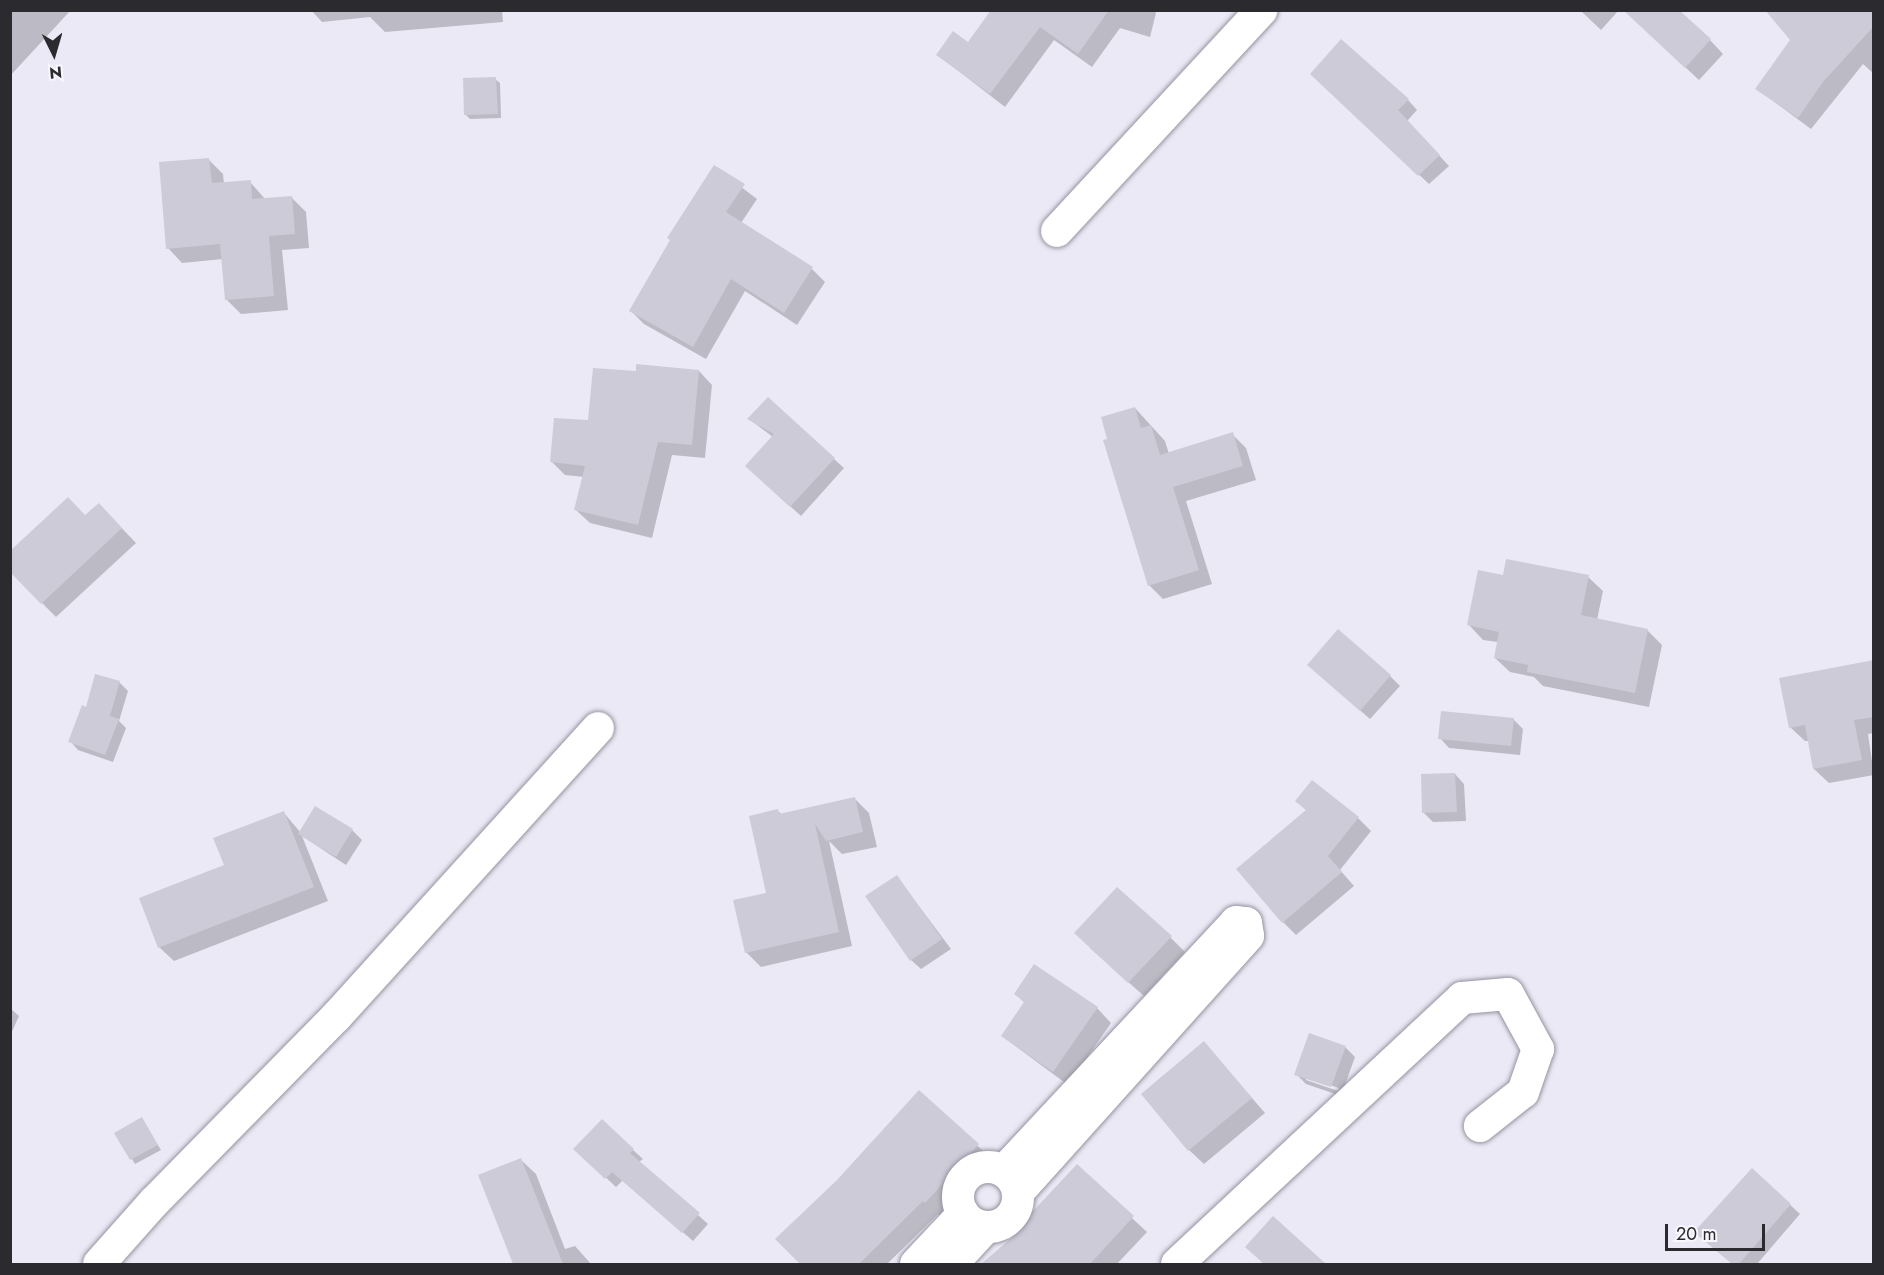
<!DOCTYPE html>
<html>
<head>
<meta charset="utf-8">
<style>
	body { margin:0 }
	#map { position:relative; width:1884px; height:1275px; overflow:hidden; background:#ebe9f5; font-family:Jost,sans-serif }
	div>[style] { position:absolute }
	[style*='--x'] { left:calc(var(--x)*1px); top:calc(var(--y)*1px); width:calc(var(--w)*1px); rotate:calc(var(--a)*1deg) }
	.shadow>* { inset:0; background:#0003 }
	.building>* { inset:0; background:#cecbd8 }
	.roads { filter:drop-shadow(0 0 2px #95939f) drop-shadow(0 0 2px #95939f) }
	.minor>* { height:32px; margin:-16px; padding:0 16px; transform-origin:16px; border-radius:16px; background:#fff }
	.minor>.ring { margin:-16px; padding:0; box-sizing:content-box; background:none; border:32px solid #fff; border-radius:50% }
	span { translate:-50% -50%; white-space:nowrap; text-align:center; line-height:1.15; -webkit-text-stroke:6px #f8f7fe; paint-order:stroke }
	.frame { position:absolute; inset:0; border:12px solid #2b2a2e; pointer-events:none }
	.north { position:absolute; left:24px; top:24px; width:60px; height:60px; -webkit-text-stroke:4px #f8f7fe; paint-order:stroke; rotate:175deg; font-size:16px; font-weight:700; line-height:24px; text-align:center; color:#2b2a2e }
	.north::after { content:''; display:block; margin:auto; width:21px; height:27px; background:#2b2a2e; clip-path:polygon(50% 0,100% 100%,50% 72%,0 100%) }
	.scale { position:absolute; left:1665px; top:1224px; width:100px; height:27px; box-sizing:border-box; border:3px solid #2b2a2e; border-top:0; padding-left:8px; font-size:18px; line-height:21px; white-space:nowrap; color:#2b2a2e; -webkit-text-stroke:4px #f8f7fe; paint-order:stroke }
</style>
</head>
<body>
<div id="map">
	<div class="shadow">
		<i style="clip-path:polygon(10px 10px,71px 10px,10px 76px)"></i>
		<i style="clip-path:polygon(311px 10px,502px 10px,503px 22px,385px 32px,370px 17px,322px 22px)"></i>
		<i style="clip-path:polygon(993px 10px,1154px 10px,1156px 13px,1150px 37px,1120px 28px,1092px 67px,1054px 40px,1005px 107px,938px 55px,968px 45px)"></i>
		<i style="clip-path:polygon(1580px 10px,1619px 10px,1601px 30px)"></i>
		<i style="clip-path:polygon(1624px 10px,1710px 40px,1723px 54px,1699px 80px)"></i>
		<i style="clip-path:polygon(1874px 10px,1874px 74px,1863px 64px,1811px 129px,1757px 89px,1791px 40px)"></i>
		<i style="clip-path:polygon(495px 79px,500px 83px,501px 118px,470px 119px,466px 115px)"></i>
		<i style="clip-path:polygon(1322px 84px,1408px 100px,1417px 110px,1407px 121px,1449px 166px,1429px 184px)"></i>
		<i style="clip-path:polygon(209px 160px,223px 174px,224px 184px,250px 182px,265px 199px,291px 197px,306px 212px,309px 248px,282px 250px,288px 310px,241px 314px,226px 299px,223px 259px,182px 263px,168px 248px)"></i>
		<i style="clip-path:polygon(715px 167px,757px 199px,741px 223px,812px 269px,825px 282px,797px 325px,745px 291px,706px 359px,644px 324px,631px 311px)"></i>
		<i style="clip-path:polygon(699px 371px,712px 385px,705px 458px,672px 455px,652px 538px,590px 523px,576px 510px,584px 477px,565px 475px,552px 462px,637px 373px)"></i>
		<i style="clip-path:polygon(1135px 408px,1165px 441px,1169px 454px,1232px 434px,1246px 448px,1256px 480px,1186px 501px,1212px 584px,1163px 599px,1149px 585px,1108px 440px)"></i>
		<i style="clip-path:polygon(749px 419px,834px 459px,844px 468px,801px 516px,757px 476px,773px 437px)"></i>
		<i style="clip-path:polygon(85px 517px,113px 519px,136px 543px,56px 617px,42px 603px)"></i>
		<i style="clip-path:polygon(1504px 577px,1588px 577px,1603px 591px,1597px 620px,1647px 630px,1662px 645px,1649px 707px,1543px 686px,1534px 677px,1510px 672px,1495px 658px,1498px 642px,1483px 640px,1469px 625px)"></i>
		<i style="clip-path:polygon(1874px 661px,1874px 733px,1868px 734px,1874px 775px,1829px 783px,1814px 769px,1809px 741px,1805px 741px,1790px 727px)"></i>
		<i style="clip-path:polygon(1319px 674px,1390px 676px,1400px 686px,1370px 719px)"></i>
		<i style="clip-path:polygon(119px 682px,128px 691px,119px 721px,126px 728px,113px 762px,78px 750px,70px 741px,87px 709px)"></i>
		<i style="clip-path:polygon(1513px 719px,1523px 729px,1520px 755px,1449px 748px,1440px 738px)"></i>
		<i style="clip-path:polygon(1455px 774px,1464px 784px,1466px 821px,1433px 822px,1423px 812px)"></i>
		<i style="clip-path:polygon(855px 799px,869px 813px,877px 847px,842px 854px,829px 841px,852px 946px,761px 967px,746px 952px,768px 894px,778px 811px,782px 815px)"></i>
		<i style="clip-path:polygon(1297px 801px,1358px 818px,1371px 831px,1340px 870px,1354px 886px,1296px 935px,1283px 922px,1307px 811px)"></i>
		<i style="clip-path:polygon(284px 813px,301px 833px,352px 830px,362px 840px,346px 865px,302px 836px,328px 901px,174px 961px,159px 947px,226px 865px)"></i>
		<i style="clip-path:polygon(897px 877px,951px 949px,921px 969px,911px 960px)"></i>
		<i style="clip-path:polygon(1170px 937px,1185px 952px,1144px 996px,1090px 948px)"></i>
		<i style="clip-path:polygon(1016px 994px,1097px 1008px,1111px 1023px,1068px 1085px,1002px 1036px,1025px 1003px)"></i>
		<i style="clip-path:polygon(10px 1008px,19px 1016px,10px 1036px)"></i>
		<i style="clip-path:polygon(1204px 1043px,1265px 1113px,1204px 1164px,1189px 1150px)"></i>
		<i style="clip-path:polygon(evenodd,1345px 1047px,1355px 1057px,1341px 1096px,1306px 1084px,1296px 1074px,1345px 1047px,1306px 1077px,1339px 1088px,1338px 1091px,1306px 1080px,1306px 1077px)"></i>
		<i style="clip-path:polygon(919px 1092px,993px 1160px,941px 1217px,938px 1214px,887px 1264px,802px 1264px,777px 1239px,838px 1181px)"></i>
		<i style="clip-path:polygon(141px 1119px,161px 1150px,135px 1164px,116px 1133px)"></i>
		<i style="clip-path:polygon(633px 1150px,643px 1159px,639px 1162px,708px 1224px,693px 1241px,623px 1180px,616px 1187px,585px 1158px)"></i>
		<i style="clip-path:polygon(521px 1160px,536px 1174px,565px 1249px,575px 1246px,591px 1264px,515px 1264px,480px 1175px)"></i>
		<i style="clip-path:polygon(1077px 1167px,1147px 1232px,1117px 1264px,984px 1264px,1025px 1228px)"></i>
		<i style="clip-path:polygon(1752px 1170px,1800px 1214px,1757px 1264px,1733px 1264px,1706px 1242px)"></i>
		<i style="clip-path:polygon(1273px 1218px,1324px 1264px,1264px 1264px,1247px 1247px)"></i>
	</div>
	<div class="building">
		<i style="clip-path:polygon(991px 10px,1109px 10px,1078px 54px,1040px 27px,990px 94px,936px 55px,953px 31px,968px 42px)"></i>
		<i style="clip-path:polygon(1623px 10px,1679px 10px,1711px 39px,1685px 68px)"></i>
		<i style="clip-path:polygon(1765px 10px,1874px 10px,1874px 26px,1823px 82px,1798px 118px,1755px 89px,1790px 40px)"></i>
		<i style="clip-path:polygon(1341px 39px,1409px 99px,1398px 110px,1440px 155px,1418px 176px,1310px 74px)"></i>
		<i style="clip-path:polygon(496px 77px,498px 114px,464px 115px,463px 78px)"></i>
		<i style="clip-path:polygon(209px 158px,212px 183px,251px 180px,252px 199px,292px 196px,295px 234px,269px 236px,274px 296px,225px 300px,220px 244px,166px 249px,159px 162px)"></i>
		<i style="clip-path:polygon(714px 165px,745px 184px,726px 212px,813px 267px,784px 313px,731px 279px,693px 347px,629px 311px,670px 240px,667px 238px)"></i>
		<i style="clip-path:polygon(636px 364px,699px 370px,692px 445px,658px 442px,638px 525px,574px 510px,585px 466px,550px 462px,554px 418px,588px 420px,593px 368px,636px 371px)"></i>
		<i style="clip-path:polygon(768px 397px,835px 458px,790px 507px,745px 466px,774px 434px,747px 419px)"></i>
		<i style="clip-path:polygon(1135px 407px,1141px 428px,1151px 425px,1160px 455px,1233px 432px,1243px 466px,1173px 487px,1199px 570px,1148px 586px,1103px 440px,1107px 439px,1101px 417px)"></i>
		<i style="clip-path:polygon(68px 497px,85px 515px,99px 503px,122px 528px,41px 604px,10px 572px,10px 551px)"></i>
		<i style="clip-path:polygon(1506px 559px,1589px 575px,1581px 615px,1648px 629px,1635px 693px,1527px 672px,1528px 665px,1494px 658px,1499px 632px,1467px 625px,1478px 570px,1503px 575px)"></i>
		<i style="clip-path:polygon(1338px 629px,1391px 675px,1360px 711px,1307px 665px)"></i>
		<i style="clip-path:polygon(1874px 660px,1874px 717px,1854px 720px,1862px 760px,1813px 769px,1805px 725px,1789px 728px,1779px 678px)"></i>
		<i style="clip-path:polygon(95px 674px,120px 681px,110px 716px,119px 719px,105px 755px,68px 742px,82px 705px,86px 707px)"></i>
		<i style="clip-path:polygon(1441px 711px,1514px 718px,1511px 746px,1438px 739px)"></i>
		<i style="clip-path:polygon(1455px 773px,1457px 812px,1422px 813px,1421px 774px)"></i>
		<i style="clip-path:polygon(1312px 780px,1359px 817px,1328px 856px,1342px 872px,1282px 923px,1236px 869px,1306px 810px,1295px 801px)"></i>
		<i style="clip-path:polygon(855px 797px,863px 832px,826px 841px,815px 824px,839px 932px,745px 953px,733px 900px,766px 893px,749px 816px,778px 809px,779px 814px)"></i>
		<i style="clip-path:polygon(315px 806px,353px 829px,336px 857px,298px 834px)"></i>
		<i style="clip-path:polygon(284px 811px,314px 887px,158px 948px,139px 898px,224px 865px,213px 838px)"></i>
		<i style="clip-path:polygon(897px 875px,942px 939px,910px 961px,865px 896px)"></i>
		<i style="clip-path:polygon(1117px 887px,1172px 936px,1128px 983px,1074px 933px)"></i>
		<i style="clip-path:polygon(1034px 964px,1098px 1007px,1053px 1072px,1001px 1036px,1024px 1002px,1014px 994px)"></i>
		<i style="clip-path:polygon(1309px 1033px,1346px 1046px,1331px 1087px,1294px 1075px)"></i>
		<i style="clip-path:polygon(1204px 1041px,1252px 1098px,1188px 1151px,1141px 1094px)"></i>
		<i style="clip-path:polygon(919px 1090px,979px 1144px,925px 1203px,923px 1201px,859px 1264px,800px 1264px,775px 1239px,837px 1180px)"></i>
		<i style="clip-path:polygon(142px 1117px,158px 1145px,130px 1160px,114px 1133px)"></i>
		<i style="clip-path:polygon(602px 1119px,634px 1149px,630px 1153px,700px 1213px,682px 1233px,612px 1172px,605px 1179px,573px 1149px)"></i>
		<i style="clip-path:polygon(521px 1158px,563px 1264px,513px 1264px,478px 1175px)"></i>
		<i style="clip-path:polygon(1077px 1164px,1134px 1216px,1090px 1264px,981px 1264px,1023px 1228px,1020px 1225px)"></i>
		<i style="clip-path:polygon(1752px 1168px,1791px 1204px,1739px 1264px,1732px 1264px,1694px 1232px)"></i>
		<i style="clip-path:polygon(1273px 1216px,1326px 1264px,1264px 1264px,1245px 1247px)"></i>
	</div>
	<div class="roads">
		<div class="minor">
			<i style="--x:1057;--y:231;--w:301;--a:-47.2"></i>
			<i class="ring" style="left:958px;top:1167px;width:28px;height:28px"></i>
			<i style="--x:1004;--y:1171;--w:340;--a:-47"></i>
			<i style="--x:1236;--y:922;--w:10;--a:6"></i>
			<i style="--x:1246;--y:923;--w:13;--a:81"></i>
			<i style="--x:1248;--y:936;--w:344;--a:131.9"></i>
			<i style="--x:99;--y:1264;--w:83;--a:-48.4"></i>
			<i style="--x:154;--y:1202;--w:260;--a:-45.5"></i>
			<i style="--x:336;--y:1017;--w:390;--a:-47.8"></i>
			<i style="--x:916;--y:1264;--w:69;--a:-46.8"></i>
			<i style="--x:952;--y:1264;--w:49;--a:-47.5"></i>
			<i style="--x:1177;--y:1264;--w:390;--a:-43"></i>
			<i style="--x:1462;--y:998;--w:46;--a:-5"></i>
			<i style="--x:1508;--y:994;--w:63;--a:61.4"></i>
			<i style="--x:1538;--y:1049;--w:46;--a:109.2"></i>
			<i style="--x:1523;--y:1092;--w:55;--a:141.7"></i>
		</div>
	</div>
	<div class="frame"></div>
	<div class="north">N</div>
	<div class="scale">20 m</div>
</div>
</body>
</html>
